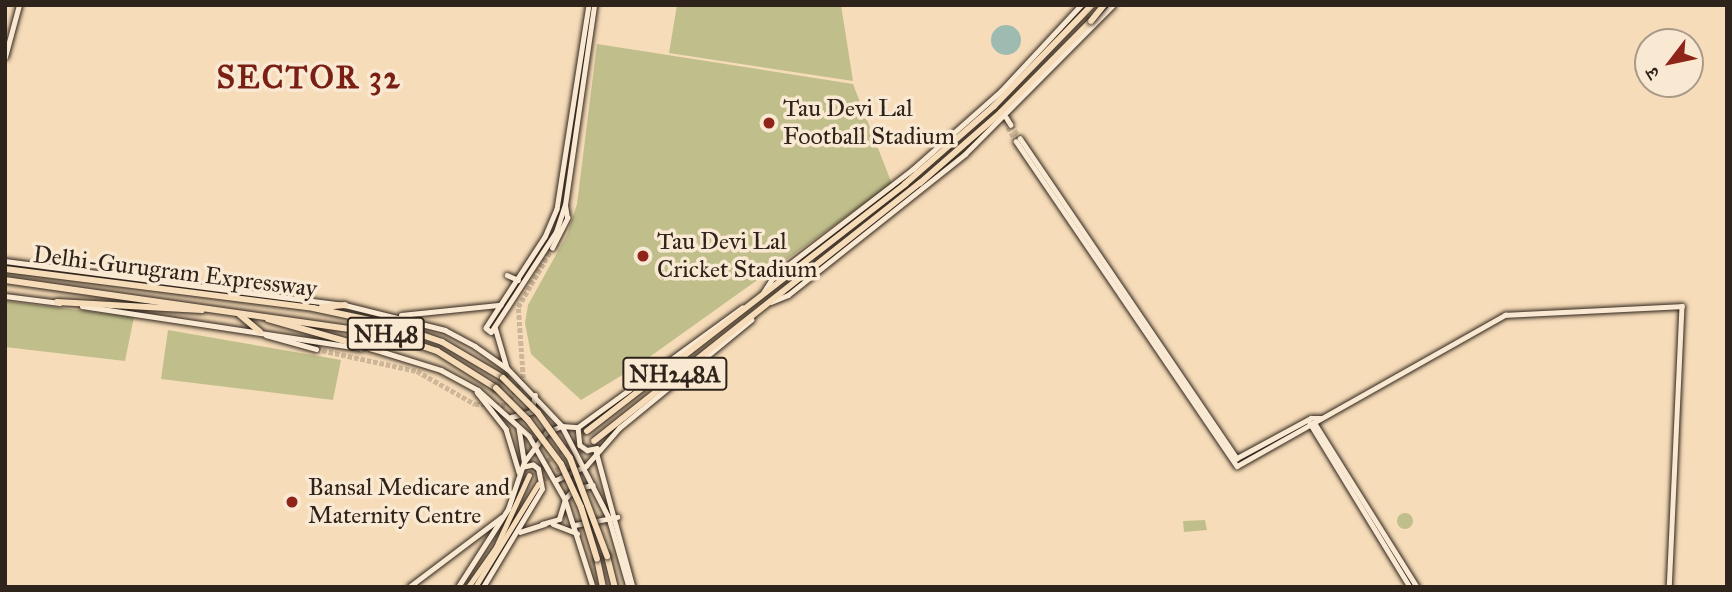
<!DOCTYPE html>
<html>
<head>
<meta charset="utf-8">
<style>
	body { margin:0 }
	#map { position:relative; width:1732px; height:592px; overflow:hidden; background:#f6dcb9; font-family:"IM FELL Great Primer","Noto Serif Devanagari",serif }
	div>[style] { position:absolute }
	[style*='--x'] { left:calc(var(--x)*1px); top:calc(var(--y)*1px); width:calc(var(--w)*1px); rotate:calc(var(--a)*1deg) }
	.green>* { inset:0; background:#c0bf8c }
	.round { border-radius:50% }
	.water>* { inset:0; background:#9dbbb1 }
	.secondary-tunnel>* { height:4.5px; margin-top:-2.25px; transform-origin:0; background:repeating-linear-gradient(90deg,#ceb799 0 4.5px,transparent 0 6.5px) }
	.primary-tunnel>* { height:5px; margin-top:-2.5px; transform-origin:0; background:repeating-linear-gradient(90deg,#ceb799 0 5px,transparent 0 7.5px) }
	.roads { filter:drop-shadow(0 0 2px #2f241b) drop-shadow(0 0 2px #2f241b) }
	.secondary>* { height:4.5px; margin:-2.25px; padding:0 2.25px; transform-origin:2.25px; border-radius:2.25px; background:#f9e8d2 }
	.primary>* { height:5px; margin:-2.5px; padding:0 2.5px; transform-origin:2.5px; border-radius:2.5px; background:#f6dcb9 }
	.highway>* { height:6px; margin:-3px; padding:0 3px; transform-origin:3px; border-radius:3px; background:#f6dcb9 }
	.bridges { filter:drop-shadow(0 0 2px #2f241b) drop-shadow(0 0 2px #2f241b) }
	.highway-bridge>* { height:6px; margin:-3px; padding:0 3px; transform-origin:3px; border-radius:3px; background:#f6dcb9 }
	.dots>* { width:19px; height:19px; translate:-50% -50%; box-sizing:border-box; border:4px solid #f9e8d2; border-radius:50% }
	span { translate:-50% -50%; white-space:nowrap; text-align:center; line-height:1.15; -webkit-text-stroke:7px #f9e8d2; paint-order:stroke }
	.shield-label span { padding:2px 5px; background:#f9e8d2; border:2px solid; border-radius:5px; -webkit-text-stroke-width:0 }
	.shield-label { font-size:23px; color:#2f241b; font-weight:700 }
	.poi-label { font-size:24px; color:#2f241b }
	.left { translate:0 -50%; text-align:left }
	.street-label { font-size:24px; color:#2f241b }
	.district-label { font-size:32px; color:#7a1f14; font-weight:700; letter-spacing:2px }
	.frame { position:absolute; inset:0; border:7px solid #2f241b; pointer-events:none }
	.north { position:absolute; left:1634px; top:28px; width:70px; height:70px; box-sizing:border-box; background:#f9e8d2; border:2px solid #a89a89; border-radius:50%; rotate:238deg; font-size:19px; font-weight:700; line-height:28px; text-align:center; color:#2f241b }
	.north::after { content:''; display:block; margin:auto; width:24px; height:32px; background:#8f2418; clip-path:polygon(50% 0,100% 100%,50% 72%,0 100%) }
</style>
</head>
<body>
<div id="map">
	<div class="green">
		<i style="clip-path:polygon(677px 5px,841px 5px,853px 81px,669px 53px)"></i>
		<i style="clip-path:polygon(597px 44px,853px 84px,892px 184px,634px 368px,581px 400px,531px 354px,525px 323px,528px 305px,567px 235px,577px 204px)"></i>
		<i style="clip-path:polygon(5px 301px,134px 317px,125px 361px,5px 347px)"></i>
		<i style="clip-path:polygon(168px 330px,341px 360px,333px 400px,161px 379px)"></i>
		<i class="round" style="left:1397px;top:513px;width:16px;height:16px"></i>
		<i style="clip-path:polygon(1205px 520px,1207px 530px,1184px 532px,1183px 521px)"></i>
	</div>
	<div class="water">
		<i class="round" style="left:991px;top:25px;width:30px;height:30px"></i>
	</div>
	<div class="secondary-tunnel">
		<i style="--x:1011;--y:125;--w:16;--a:55"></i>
		<i style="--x:1008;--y:127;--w:16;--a:60"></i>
		<i style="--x:316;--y:349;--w:103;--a:12.3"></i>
		<i style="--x:417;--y:371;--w:67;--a:29.6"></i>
		<i style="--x:475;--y:404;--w:31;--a:2"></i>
		<i style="--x:506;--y:405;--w:32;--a:-58"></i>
		<i style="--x:523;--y:378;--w:71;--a:-94"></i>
		<i style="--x:518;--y:307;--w:68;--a:-60"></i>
	</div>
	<div class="primary-tunnel">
		<i style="--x:529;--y:475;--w:73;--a:-37.2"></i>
		<i style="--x:538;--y:484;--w:71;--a:-37.5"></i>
	</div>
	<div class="roads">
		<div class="secondary">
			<i style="--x:589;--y:5;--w:206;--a:98.9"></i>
			<i style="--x:557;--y:209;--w:30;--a:113"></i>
			<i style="--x:545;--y:237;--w:108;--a:123"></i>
			<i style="--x:486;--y:328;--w:6;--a:39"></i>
			<i style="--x:491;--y:332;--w:119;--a:-57"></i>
			<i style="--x:556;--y:232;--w:28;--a:-72"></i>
			<i style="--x:565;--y:205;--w:202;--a:-81.7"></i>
			<i style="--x:5;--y:57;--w:54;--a:-74.9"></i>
			<i style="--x:1006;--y:117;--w:9;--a:58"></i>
			<i style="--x:1020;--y:138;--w:387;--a:55.9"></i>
			<i style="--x:1237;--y:458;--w:84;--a:-28.4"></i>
			<i style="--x:1311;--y:418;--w:10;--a:0"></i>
			<i style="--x:1016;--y:141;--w:393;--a:55.8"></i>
			<i style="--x:1237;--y:466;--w:308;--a:-29.4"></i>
			<i style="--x:1505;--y:315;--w:177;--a:-2.9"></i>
			<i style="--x:1682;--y:306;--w:281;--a:92.6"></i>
			<i style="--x:552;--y:248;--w:34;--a:-63"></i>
			<i style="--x:567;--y:218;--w:12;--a:-99"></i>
			<i style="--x:5;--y:261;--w:343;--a:7.4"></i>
			<i style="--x:345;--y:305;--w:103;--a:14"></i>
			<i style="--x:445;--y:330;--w:34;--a:28"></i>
			<i style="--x:475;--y:346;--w:39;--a:35"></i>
			<i style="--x:507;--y:368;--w:80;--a:46.5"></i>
			<i style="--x:562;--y:426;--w:103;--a:62.9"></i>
			<i style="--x:609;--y:518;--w:72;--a:73.8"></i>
			<i style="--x:507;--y:275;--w:12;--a:24"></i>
			<i style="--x:763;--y:293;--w:20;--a:-57"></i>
			<i style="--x:774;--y:276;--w:175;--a:-37.6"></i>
			<i style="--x:913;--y:169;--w:118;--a:-41.6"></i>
			<i style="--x:1001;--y:91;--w:117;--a:-47.1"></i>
			<i style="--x:5;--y:296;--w:55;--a:7.3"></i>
			<i style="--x:771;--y:302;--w:18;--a:-22"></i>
			<i style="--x:788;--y:295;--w:226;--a:-38.5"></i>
			<i style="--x:965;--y:154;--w:210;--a:-45.2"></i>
			<i style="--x:82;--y:306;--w:282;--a:8.6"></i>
			<i style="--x:401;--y:315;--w:100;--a:-5.8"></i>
			<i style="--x:495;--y:327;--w:43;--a:73.7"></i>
			<i style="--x:266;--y:335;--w:52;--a:15.6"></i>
			<i style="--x:380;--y:351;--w:64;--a:17.3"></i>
			<i style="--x:441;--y:370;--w:42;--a:28.4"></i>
			<i style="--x:478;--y:390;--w:69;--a:42"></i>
			<i style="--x:529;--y:436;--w:73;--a:60.3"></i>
			<i style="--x:565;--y:499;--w:92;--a:72.3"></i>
			<i style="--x:477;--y:392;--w:47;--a:51.9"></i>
			<i style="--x:506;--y:429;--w:45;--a:73.2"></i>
			<i style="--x:511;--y:417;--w:21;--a:-14"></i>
			<i style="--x:531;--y:412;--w:17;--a:-77"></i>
			<i style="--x:1314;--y:422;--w:195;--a:58"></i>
			<i style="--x:1310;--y:423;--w:192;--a:58.6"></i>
			<i style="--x:578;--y:427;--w:18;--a:84"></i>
			<i style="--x:580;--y:445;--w:9;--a:36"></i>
			<i style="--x:587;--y:450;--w:10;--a:-11"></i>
			<i style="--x:519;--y:428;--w:33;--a:81"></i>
			<i style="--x:596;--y:451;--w:141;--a:74.8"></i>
			<i style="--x:556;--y:480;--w:33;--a:-25"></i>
			<i style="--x:586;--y:466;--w:50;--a:-49"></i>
			<i style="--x:619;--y:428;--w:171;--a:-39.3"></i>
			<i style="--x:542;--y:524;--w:18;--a:-16"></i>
			<i style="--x:559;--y:519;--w:21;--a:-73"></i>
			<i style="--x:565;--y:499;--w:13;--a:-48"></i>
			<i style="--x:574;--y:489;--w:19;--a:-12"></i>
			<i style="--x:553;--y:524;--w:26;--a:21"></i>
			<i style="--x:575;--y:525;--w:43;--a:-10.8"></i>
			<i style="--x:520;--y:532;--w:26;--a:-18"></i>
			<i style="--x:409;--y:587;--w:116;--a:-37"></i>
			<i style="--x:458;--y:587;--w:93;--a:-57.3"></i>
			<i style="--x:508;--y:509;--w:50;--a:-71.2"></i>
			<i style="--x:524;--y:462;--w:38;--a:-53"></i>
			<i style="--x:547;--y:432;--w:16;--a:-22"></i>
			<i style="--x:562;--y:426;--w:16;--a:4"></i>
			<i style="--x:578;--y:427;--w:203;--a:-36"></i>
			<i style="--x:483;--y:587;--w:114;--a:-59"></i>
			<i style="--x:542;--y:489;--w:20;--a:-101"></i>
			<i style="--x:538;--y:469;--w:6;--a:-141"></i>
			<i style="--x:533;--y:465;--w:9;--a:167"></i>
		</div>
		<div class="primary">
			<i style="--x:468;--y:587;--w:49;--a:-55"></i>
			<i style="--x:496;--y:547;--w:79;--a:-65.4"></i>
			<i style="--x:475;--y:587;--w:121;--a:-58.5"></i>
		</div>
		<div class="highway">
			<i style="--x:5;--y:269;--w:310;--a:7.2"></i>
			<i style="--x:313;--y:308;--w:82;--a:12"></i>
			<i style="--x:393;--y:325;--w:52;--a:19.1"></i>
			<i style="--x:442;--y:342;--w:71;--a:30.5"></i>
			<i style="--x:5;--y:280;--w:385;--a:8.1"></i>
			<i style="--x:386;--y:334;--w:54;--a:18.4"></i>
			<i style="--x:437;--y:351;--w:70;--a:32.1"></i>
			<i style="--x:57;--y:302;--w:145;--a:3.2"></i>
			<i style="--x:322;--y:307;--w:23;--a:-5"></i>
			<i style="--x:240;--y:315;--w:26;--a:40"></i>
			<i style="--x:268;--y:319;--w:116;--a:15.9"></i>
			<i style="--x:587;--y:431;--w:403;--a:-37.8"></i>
			<i style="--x:905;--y:184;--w:118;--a:-41.2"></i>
			<i style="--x:994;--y:106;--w:141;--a:-45.9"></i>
			<i style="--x:594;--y:441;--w:416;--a:-38.4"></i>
			<i style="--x:920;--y:183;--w:108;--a:-41.2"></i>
			<i style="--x:1001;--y:112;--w:128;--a:-45.3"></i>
			<i style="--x:607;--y:556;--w:32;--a:76"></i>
			<i style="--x:597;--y:559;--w:29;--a:78"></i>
		</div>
	</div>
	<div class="bridges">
		<div class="highway-bridge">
			<i style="--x:1091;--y:21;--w:21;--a:-51"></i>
			<i style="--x:503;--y:378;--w:49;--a:45"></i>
			<i style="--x:538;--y:413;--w:55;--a:54.6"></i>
			<i style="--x:570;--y:458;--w:105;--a:69.3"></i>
			<i style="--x:496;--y:388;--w:45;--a:45"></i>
			<i style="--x:528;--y:420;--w:55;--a:53.1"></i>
			<i style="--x:561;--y:464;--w:47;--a:65.1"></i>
			<i style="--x:581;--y:507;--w:54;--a:72.9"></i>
		</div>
	</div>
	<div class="dots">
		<i style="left:769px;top:123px;background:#8f2418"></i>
		<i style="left:643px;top:256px;background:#8f2418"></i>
		<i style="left:292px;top:502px;background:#8f2418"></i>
	</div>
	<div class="shield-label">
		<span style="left:386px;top:334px">NH48</span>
		<span style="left:675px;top:374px">NH248A</span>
	</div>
	<div class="poi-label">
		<span class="left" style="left:783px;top:123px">Tau Devi Lal<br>Football Stadium</span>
		<span class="left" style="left:657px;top:256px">Tau Devi Lal<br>Cricket Stadium</span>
		<span class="left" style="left:308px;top:502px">Bansal Medicare and<br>Maternity Centre</span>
	</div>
	<div class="street-label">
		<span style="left:175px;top:272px;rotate:7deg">Delhi-Gurugram Expressway</span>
	</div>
	<div class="district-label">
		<span style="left:309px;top:78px">SECTOR 32</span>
	</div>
	<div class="frame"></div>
	<div class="north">उ</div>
</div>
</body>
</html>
